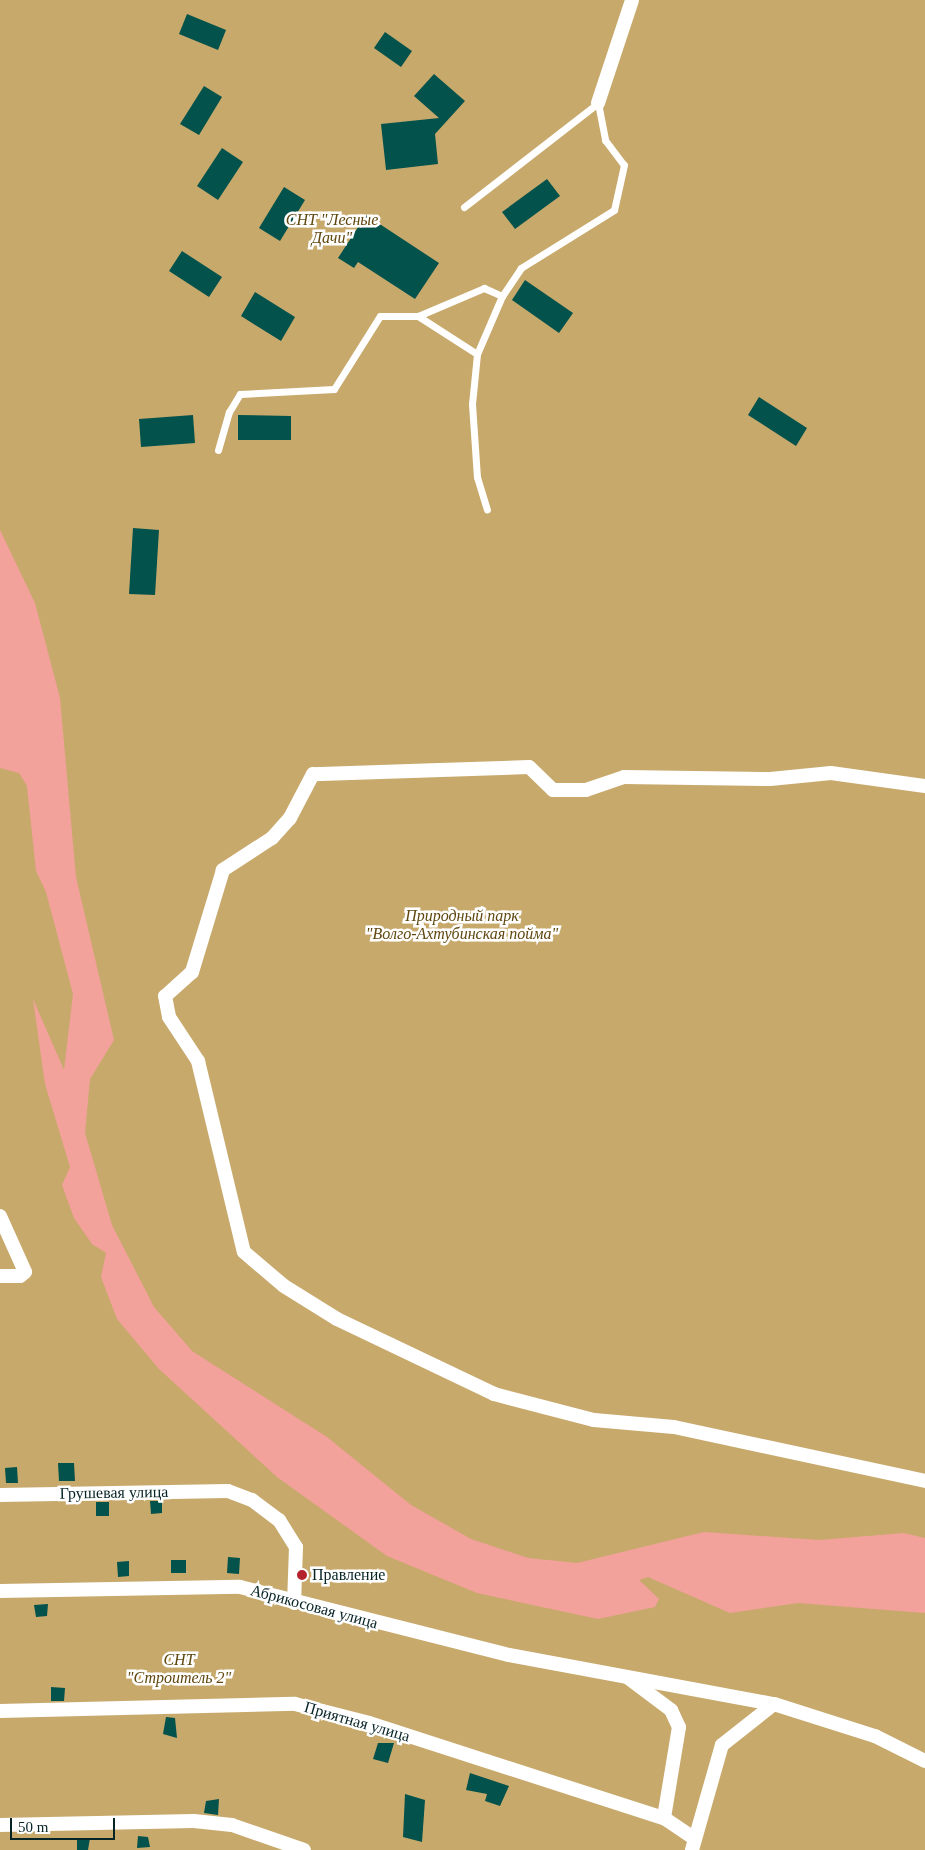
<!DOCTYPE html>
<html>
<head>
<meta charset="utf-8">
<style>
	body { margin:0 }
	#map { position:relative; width:925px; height:1850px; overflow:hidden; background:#a9eef5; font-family:"Times New Roman",serif }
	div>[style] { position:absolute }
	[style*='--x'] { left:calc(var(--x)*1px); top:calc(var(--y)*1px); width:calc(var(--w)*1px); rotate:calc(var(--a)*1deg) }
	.green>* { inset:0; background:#c8a96c }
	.water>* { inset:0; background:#f3a19b }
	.building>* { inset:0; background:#03524b }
	.service>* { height:7px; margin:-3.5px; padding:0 3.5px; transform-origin:3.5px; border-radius:3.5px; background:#fff }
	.minor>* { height:14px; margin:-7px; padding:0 7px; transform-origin:7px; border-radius:7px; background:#fff }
	.dots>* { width:14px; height:14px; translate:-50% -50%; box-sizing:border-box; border:2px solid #fff; border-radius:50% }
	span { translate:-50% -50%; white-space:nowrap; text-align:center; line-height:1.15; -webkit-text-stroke:5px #fff; paint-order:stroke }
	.park-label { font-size:16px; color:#5f470e; font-style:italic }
	.street-label { font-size:16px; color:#062326 }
	.poi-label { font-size:16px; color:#062326 }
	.left { translate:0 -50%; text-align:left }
	.scale { position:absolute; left:10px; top:1818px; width:105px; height:22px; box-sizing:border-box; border:2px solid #062326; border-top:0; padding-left:6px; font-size:15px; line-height:18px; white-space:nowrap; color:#062326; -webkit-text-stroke:4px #fff; paint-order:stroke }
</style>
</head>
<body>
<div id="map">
	<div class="green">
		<i style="clip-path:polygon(0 0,925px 0,925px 1850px,0 1850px)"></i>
	</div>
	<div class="water">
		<i style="clip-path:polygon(0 530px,35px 603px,60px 698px,76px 877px,114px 1040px,90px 1079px,85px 1133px,112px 1225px,154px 1307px,192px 1351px,327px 1437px,411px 1505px,471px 1539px,528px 1558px,577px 1563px,704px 1532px,819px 1540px,904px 1533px,925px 1538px,925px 1613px,798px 1603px,730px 1613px,648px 1577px,639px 1580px,659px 1599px,655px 1607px,598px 1619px,477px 1593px,387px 1556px,277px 1477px,159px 1369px,117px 1319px,101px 1277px,106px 1253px,92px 1244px,74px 1218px,62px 1185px,70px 1167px,45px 1084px,33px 999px,64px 1070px,73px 994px,46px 892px,36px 871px,27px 786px,19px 773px,0 768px)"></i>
	</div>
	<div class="building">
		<i style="clip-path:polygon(187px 14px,226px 30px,218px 50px,179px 34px)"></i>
		<i style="clip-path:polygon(385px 32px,412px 51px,401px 67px,374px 48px)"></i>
		<i style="clip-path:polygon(434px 74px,465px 101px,435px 134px,438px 164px,386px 170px,381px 124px,439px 118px,414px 96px)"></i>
		<i style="clip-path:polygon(204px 86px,222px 97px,199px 135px,180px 124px)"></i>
		<i style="clip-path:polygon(222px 148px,243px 162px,218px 200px,197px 186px)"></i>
		<i style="clip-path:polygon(547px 179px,560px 196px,515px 229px,502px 212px)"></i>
		<i style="clip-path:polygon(284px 187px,305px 200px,280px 241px,259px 228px)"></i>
		<i style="clip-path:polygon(366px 215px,439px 263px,415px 299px,358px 262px,354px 268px,338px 258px)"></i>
		<i style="clip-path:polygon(182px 251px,222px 277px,209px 297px,169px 271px)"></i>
		<i style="clip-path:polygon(525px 280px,573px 313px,559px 333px,512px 300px)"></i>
		<i style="clip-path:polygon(255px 292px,295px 317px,281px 341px,241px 316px)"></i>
		<i style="clip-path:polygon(759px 397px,807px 428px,796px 446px,748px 415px)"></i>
		<i style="clip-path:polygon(193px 415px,195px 443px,141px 447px,139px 419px)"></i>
		<i style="clip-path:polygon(238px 415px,291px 416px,291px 440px,238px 440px)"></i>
		<i style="clip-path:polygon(133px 528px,159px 530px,155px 595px,129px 594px)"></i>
		<i style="clip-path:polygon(58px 1463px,74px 1463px,75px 1481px,59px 1481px)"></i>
		<i style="clip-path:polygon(17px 1467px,18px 1483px,6px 1483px,5px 1468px)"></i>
		<i style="clip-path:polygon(150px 1501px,162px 1501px,162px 1513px,151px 1514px)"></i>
		<i style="clip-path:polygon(96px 1502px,109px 1502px,109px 1516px,96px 1516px)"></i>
		<i style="clip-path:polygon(228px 1557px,240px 1558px,239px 1574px,227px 1573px)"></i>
		<i style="clip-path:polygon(171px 1560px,186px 1560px,186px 1573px,171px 1573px)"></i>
		<i style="clip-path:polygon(129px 1561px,129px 1576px,118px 1577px,117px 1562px)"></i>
		<i style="clip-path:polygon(48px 1604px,47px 1616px,36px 1617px,34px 1605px)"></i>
		<i style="clip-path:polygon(51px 1687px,65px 1688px,64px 1701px,51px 1701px)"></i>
		<i style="clip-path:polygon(166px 1717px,175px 1718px,177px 1738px,163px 1734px)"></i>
		<i style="clip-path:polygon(378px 1743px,394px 1743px,388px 1763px,373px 1759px)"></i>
		<i style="clip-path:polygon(470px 1773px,509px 1786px,500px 1806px,485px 1801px,487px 1794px,466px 1790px)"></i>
		<i style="clip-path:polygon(405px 1794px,425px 1800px,422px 1842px,403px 1837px)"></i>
		<i style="clip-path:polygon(219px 1799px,218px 1815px,204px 1813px,206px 1801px)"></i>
		<i style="clip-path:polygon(138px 1836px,148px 1837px,150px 1847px,137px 1848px)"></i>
		<i style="clip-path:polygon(90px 1838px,88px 1850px,77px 1850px,77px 1839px)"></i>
	</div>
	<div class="service">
		<i style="--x:464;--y:207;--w:170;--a:-37.8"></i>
		<i style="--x:598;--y:103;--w:38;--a:79"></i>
		<i style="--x:605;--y:140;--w:31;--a:53"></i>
		<i style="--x:624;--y:165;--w:46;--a:102.5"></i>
		<i style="--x:614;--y:210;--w:110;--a:148.1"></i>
		<i style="--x:521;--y:268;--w:34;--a:124"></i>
		<i style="--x:502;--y:296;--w:63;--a:113.3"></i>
		<i style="--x:477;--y:354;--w:50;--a:95.7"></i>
		<i style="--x:472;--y:404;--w:73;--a:86.1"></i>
		<i style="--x:477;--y:477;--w:34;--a:73"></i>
		<i style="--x:418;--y:316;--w:70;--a:32.8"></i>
		<i style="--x:218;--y:450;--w:40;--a:-74"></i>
		<i style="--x:229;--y:412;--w:21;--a:-59"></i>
		<i style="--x:240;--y:394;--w:94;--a:-3"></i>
		<i style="--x:334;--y:389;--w:86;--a:-57.8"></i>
		<i style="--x:380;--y:316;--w:38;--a:0"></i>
		<i style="--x:418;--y:316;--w:72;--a:-23"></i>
		<i style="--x:484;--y:288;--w:20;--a:24"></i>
	</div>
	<div class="minor">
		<i style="--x:598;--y:103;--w:108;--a:-71.7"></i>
		<i style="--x:925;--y:786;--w:95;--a:-172.1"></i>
		<i style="--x:831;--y:773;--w:61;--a:174.4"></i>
		<i style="--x:770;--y:779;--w:146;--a:-179.2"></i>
		<i style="--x:624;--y:777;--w:40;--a:161.1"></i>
		<i style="--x:586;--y:790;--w:33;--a:180"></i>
		<i style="--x:553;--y:790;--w:33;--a:-136"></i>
		<i style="--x:529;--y:767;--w:216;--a:178.1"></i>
		<i style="--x:313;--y:774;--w:50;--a:117.6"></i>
		<i style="--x:290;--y:818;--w:27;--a:132"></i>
		<i style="--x:272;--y:838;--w:59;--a:146.9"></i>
		<i style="--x:223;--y:870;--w:107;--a:106.9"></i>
		<i style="--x:192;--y:972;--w:36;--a:138"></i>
		<i style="--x:165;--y:996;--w:21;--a:79"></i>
		<i style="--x:169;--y:1017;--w:53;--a:56.6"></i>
		<i style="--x:198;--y:1061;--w:196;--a:76.5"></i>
		<i style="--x:244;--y:1252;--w:52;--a:40.4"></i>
		<i style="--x:284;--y:1286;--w:62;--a:31.9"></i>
		<i style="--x:337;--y:1319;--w:174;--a:25.5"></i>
		<i style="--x:494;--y:1394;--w:103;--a:14.6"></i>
		<i style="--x:594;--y:1420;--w:80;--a:5"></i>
		<i style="--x:674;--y:1427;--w:257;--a:12.1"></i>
		<i style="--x:0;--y:1216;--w:61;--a:65.9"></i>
		<i style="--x:25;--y:1272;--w:6;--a:141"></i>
		<i style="--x:20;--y:1276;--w:20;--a:180"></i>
		<i style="--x:0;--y:1495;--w:228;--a:-1"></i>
		<i style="--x:228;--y:1491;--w:26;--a:21"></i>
		<i style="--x:252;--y:1500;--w:34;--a:37"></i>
		<i style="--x:279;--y:1520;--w:32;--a:58"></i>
		<i style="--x:296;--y:1547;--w:56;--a:92"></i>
		<i style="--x:0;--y:1591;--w:240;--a:-1"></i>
		<i style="--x:240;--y:1587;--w:277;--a:14.2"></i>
		<i style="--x:509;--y:1655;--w:269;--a:10.5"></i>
		<i style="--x:774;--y:1704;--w:106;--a:17.6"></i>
		<i style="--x:875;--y:1736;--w:56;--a:26.6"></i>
		<i style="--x:627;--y:1677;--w:55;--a:36.9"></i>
		<i style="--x:671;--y:1710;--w:19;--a:65"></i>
		<i style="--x:679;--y:1727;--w:92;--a:99.4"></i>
		<i style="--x:0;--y:1711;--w:295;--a:-1.4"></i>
		<i style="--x:295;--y:1704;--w:76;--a:14.4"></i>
		<i style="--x:369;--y:1723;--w:310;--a:17.9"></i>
		<i style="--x:664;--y:1818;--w:37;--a:34"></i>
		<i style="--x:0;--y:1825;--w:194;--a:-1.2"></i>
		<i style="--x:194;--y:1821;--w:38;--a:6"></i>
		<i style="--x:232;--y:1825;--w:76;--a:19.1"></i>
		<i style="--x:692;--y:1850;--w:109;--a:-74.1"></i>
		<i style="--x:722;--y:1745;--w:66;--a:-38.3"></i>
	</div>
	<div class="dots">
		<i style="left:302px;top:1575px;background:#b4232c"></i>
	</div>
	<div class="park-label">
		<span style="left:332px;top:229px">СНТ "Лесные<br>Дачи"</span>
		<span style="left:462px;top:925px">Природный парк<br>"Волго-Ахтубинская пойма"</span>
		<span style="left:179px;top:1669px">СНТ<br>"Строитель 2"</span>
	</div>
	<div class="street-label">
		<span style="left:114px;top:1493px;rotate:-1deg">Грушевая улица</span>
		<span style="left:314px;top:1607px;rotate:15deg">Абрикосовая улица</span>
		<span style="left:357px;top:1722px;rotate:16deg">Приятная улица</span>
	</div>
	<div class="poi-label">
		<span class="left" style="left:312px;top:1575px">Правление</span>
	</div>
	<div class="scale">50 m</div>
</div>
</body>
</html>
